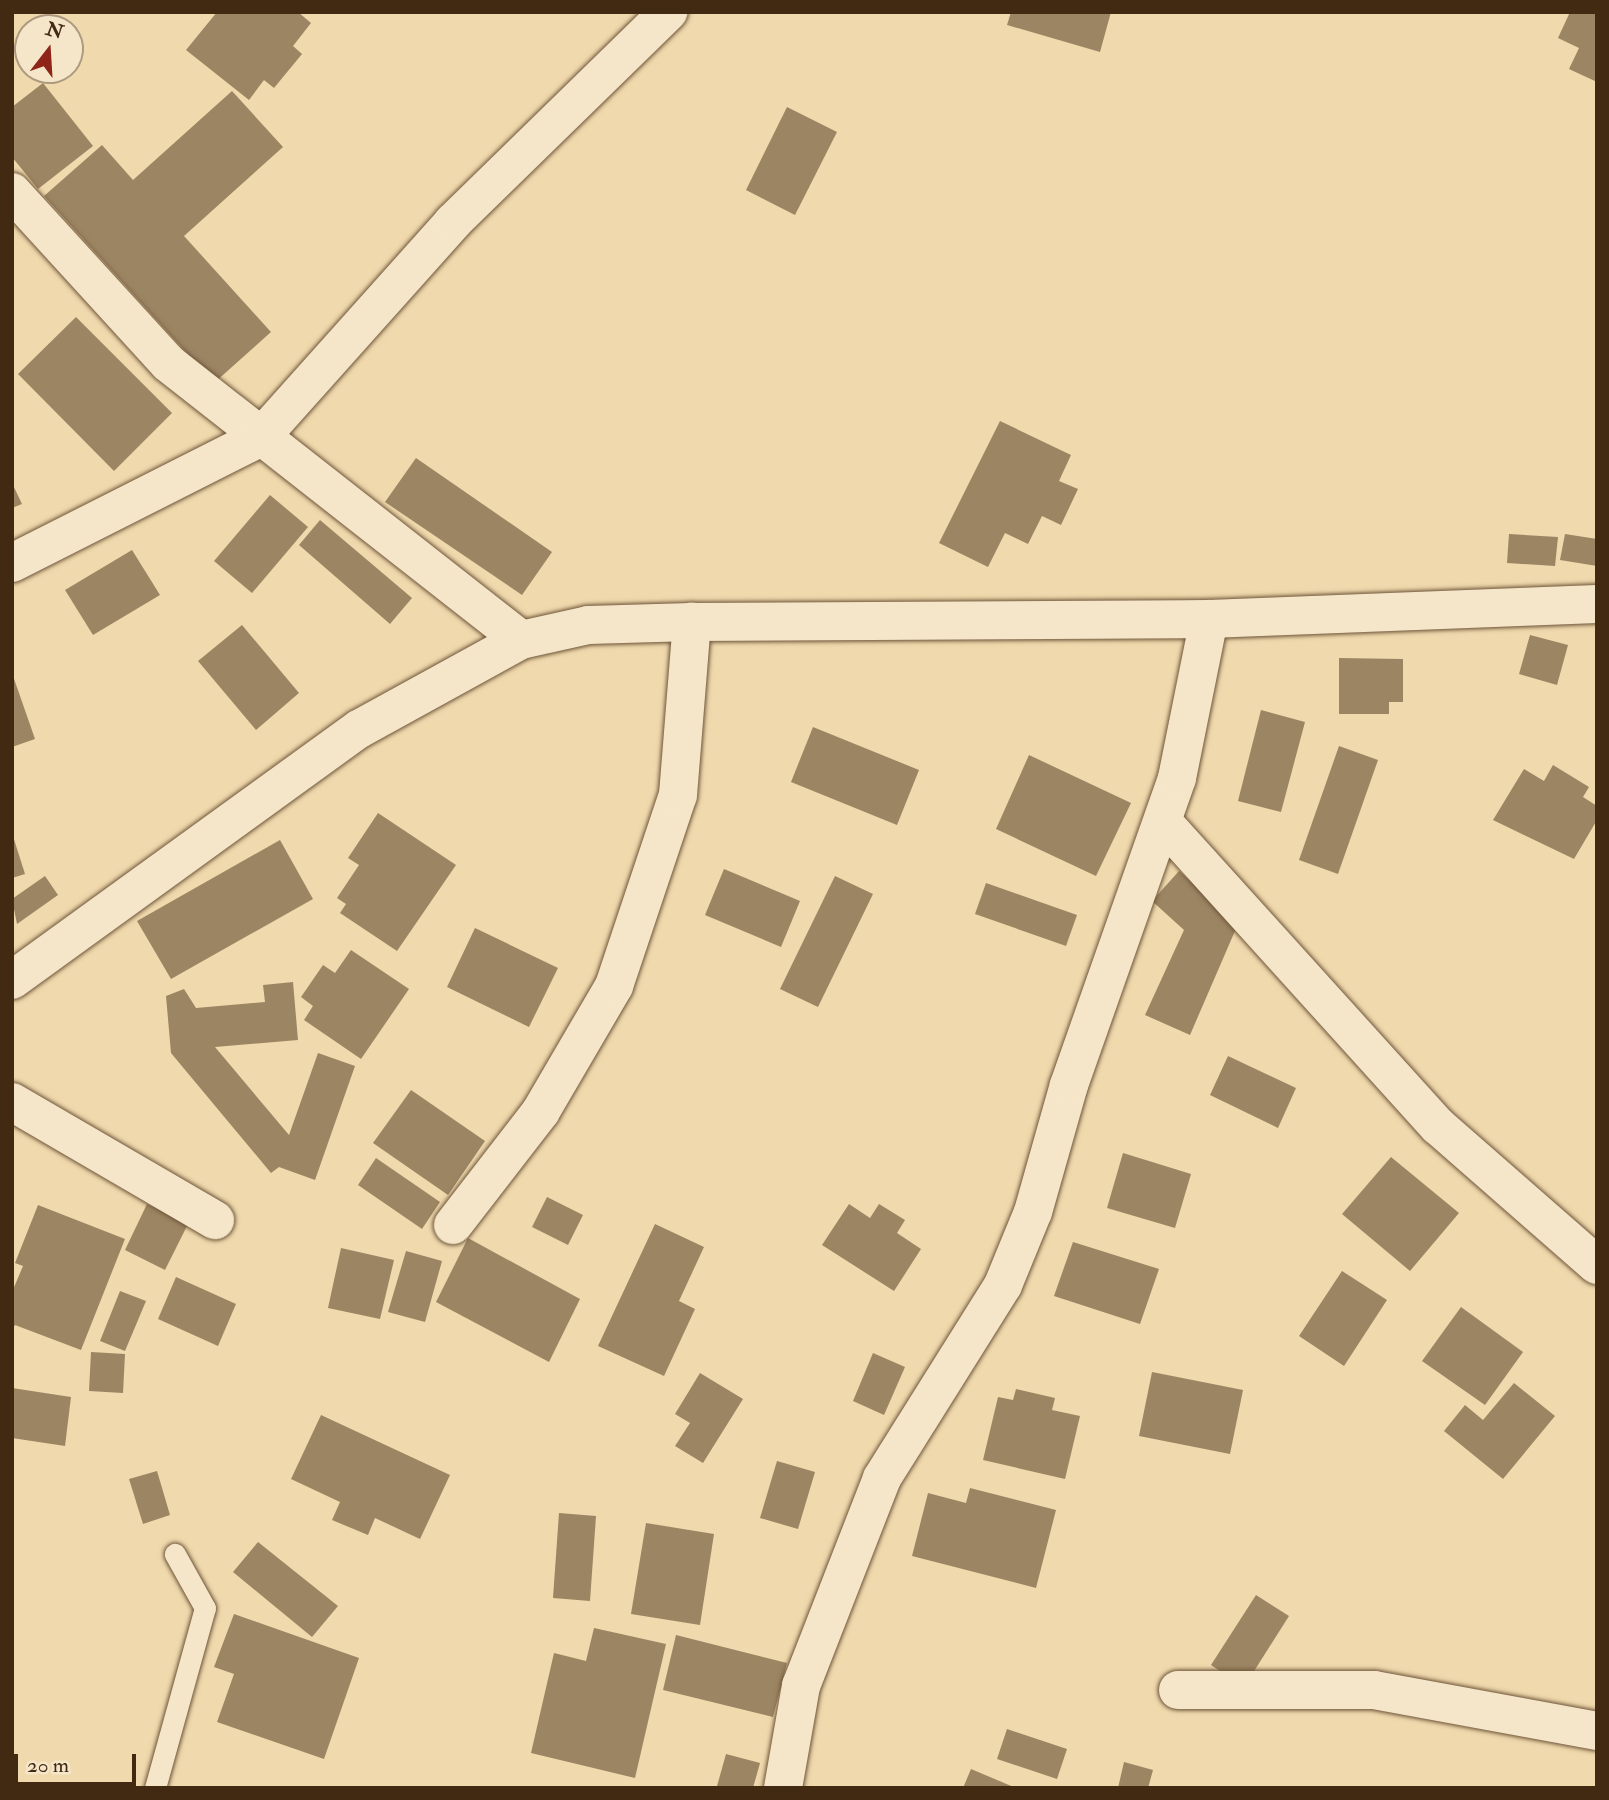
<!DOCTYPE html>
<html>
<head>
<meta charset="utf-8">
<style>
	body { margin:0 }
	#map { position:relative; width:1609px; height:1800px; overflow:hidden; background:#f0d9ad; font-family:"IM FELL Double Pica",serif }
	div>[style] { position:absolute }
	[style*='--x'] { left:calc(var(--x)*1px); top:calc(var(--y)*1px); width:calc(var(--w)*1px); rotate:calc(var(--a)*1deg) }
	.building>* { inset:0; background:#9c8563 }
	.roads { filter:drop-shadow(0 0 2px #6e5539) drop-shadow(0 0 2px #6e5539) }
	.service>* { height:21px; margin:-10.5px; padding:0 10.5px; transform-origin:10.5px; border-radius:10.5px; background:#f5e6ca }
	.minor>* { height:38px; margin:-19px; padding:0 19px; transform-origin:19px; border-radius:19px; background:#f5e6ca }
	.tertiary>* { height:38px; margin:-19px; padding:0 19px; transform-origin:19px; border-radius:19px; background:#f5e6ca }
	span { translate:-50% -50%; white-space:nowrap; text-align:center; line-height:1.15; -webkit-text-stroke:7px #f5e6ca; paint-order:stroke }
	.frame { position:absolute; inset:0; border:14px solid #422912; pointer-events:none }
	.north { position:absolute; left:14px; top:14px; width:70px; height:70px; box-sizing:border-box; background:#f5e6ca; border:2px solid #ad9a80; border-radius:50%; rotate:17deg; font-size:19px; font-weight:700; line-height:28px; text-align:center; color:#422912 }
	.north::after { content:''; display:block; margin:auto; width:24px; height:32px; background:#8f2418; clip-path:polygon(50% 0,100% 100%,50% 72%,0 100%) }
	.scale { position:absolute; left:14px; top:1754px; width:122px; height:32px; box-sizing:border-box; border:4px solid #422912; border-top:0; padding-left:9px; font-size:21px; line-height:24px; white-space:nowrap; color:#422912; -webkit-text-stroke:5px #f5e6ca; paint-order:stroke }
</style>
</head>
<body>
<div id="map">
	<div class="building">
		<i style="clip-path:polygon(217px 12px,298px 12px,311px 23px,293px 46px,302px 54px,274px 88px,264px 80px,249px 100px,186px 50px)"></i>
		<i style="clip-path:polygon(1011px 12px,1111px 12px,1100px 52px,1007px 25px)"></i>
		<i style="clip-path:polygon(1570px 12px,1597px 12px,1597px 82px,1569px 69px,1579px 48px,1558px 38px)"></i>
		<i style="clip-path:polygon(43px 83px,93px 146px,38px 189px,12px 157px,12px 107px)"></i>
		<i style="clip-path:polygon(232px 91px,283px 147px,184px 236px,271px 332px,214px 383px,44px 196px,102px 145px,133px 180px)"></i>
		<i style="clip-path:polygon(787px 107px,837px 132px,795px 215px,746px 190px)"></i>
		<i style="clip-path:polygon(76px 317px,172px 413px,114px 471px,18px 374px)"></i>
		<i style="clip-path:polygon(1000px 421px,1071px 455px,1059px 481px,1078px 489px,1061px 525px,1042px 516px,1028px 544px,1005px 533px,988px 567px,939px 543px)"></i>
		<i style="clip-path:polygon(416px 458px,552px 552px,522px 595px,385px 502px)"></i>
		<i style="clip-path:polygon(12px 483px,22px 504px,12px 508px)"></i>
		<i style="clip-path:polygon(270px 495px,308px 527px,252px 593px,214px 561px)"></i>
		<i style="clip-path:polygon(320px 520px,412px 598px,390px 624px,299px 545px)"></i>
		<i style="clip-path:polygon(1509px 534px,1558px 537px,1555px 566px,1507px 563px)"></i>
		<i style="clip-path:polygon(1565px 534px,1597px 539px,1597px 566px,1560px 560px)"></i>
		<i style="clip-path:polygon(132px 550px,160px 595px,93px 635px,65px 590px)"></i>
		<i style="clip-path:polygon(242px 625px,299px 693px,256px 730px,198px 661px)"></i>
		<i style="clip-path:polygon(1530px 635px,1568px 645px,1557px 685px,1519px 674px)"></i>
		<i style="clip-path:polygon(1339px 658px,1403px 659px,1403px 702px,1389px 702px,1389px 714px,1339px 714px)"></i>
		<i style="clip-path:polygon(12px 673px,35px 739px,12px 747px)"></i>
		<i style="clip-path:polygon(1261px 710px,1305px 722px,1281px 812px,1238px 801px)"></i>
		<i style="clip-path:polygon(813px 727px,919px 770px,897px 825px,791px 782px)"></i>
		<i style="clip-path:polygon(1339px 746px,1378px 760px,1338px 874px,1299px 860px)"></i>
		<i style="clip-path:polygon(1029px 755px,1131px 803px,1096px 876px,996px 829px)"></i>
		<i style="clip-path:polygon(1553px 765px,1589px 787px,1583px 797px,1597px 806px,1597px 820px,1574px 859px,1493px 820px,1524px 769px,1544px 781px)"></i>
		<i style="clip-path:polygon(378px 813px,456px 865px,397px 951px,340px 913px,346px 904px,337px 898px,359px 865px,348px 858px)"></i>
		<i style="clip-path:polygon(12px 833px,25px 874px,12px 878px)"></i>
		<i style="clip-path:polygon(280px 840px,313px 899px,171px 979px,137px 921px)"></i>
		<i style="clip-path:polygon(724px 869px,800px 901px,781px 947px,705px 915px)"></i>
		<i style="clip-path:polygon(1179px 871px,1238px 924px,1190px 1035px,1145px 1015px,1184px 930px,1152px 901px)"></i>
		<i style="clip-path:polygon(45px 876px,58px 895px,17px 924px,12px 899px)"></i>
		<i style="clip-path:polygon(835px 876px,873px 894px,818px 1007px,780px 989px)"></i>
		<i style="clip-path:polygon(986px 883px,1077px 915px,1066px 946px,975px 914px)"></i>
		<i style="clip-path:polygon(475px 928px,558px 968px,529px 1027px,447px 987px)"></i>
		<i style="clip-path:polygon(351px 950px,409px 989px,361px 1059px,304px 1020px,313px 1006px,301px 997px,323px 965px,335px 973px)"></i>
		<i style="clip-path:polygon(293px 982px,298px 1040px,215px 1047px,289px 1135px,318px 1053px,355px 1066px,315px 1180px,279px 1167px,271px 1173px,171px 1053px,166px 996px,184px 989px,196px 1008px,265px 1002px,263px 985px)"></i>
		<i style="clip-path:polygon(1228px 1056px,1296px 1088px,1278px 1128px,1210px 1095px)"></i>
		<i style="clip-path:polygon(411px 1090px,485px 1141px,448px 1195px,373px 1143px)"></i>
		<i style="clip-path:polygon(1123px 1153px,1191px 1174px,1175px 1228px,1107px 1208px)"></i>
		<i style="clip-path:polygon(1391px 1157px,1459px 1213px,1410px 1271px,1342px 1214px)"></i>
		<i style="clip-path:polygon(376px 1158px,440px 1202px,422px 1229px,358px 1185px)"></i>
		<i style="clip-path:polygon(547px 1197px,583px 1215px,568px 1245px,532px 1227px)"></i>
		<i style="clip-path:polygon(147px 1204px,188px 1224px,165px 1270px,125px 1250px)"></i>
		<i style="clip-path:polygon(849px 1204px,870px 1218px,879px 1204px,905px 1220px,897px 1233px,921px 1249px,894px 1291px,822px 1245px)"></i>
		<i style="clip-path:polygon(38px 1205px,125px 1239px,81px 1350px,15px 1325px,12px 1330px,12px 1292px,23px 1266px,15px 1263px)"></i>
		<i style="clip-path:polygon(655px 1224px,704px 1247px,679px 1301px,695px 1309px,664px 1376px,598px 1346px)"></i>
		<i style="clip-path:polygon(468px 1238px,580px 1299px,549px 1362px,436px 1302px)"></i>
		<i style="clip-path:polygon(1073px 1242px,1159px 1269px,1140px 1324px,1054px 1296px)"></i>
		<i style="clip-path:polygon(341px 1248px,394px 1260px,380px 1319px,328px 1308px)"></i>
		<i style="clip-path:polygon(406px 1251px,442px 1261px,425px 1322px,388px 1312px)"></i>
		<i style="clip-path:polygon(1342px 1271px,1387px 1300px,1344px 1366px,1299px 1336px)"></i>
		<i style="clip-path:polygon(176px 1277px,236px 1304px,218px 1346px,158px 1319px)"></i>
		<i style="clip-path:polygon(120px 1291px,146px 1301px,125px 1351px,100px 1341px)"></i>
		<i style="clip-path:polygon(1461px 1307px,1523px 1352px,1485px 1405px,1422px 1361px)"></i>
		<i style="clip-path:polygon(91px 1352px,125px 1354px,123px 1393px,89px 1391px)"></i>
		<i style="clip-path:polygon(873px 1353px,905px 1367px,884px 1415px,853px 1401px)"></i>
		<i style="clip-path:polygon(1152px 1372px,1243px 1390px,1230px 1454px,1139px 1436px)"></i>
		<i style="clip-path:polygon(700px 1373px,743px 1399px,703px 1463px,675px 1446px,690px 1423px,675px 1414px)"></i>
		<i style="clip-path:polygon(1514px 1383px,1555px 1416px,1503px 1479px,1444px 1431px,1465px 1405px,1483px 1420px)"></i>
		<i style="clip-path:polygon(12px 1388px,71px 1397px,65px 1446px,12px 1438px)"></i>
		<i style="clip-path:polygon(1016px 1389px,1055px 1398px,1052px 1410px,1080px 1416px,1065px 1479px,983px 1460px,998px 1397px,1013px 1400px)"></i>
		<i style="clip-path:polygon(321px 1415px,450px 1475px,420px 1539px,375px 1518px,368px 1535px,332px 1520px,340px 1502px,291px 1479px)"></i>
		<i style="clip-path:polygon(777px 1461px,815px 1472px,798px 1529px,760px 1518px)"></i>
		<i style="clip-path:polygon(157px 1471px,170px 1515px,143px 1524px,129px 1479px)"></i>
		<i style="clip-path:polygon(970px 1488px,1056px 1510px,1036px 1588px,912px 1556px,928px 1493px,966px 1503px)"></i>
		<i style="clip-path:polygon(559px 1513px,596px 1516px,590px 1601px,553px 1598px)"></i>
		<i style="clip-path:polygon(646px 1523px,714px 1534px,700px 1625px,631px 1614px)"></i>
		<i style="clip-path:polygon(258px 1542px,338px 1606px,312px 1637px,233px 1572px)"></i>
		<i style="clip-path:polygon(1256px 1595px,1289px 1616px,1244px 1687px,1211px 1665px)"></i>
		<i style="clip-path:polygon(234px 1614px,359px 1658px,324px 1759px,217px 1722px,234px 1674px,214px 1667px)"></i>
		<i style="clip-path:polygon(594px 1628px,666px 1644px,635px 1778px,531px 1753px,554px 1653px,586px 1661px)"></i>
		<i style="clip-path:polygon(676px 1635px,787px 1663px,773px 1717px,663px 1690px)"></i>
		<i style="clip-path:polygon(1007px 1729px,1067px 1749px,1057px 1779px,997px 1759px)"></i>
		<i style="clip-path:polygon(726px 1754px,760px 1763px,753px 1788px,717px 1786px)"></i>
		<i style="clip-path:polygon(1124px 1762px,1153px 1770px,1148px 1788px,1118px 1788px)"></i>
		<i style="clip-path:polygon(971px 1769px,1016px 1788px,963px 1788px)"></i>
	</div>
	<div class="roads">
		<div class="service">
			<i style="--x:155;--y:1788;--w:187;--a:-74.5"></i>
			<i style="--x:205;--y:1608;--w:62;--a:-119.1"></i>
		</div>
		<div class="minor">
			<i style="--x:12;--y:192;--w:231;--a:47.6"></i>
			<i style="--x:168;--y:363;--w:449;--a:38.1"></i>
			<i style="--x:12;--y:563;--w:279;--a:-26.8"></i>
			<i style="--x:261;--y:437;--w:288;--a:-48.2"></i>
			<i style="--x:453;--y:222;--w:301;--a:-44.3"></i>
			<i style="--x:1163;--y:822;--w:410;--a:47.9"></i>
			<i style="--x:1438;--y:1126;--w:211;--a:41.2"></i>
			<i style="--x:12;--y:1102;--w:235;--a:30.2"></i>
			<i style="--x:453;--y:1225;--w:144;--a:-52.3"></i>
			<i style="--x:541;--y:1111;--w:145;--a:-59.7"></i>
			<i style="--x:614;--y:986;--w:201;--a:-71.5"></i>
			<i style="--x:678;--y:795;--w:174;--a:-85.4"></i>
			<i style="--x:1178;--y:1690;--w:196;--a:0"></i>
			<i style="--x:1374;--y:1690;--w:227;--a:10.4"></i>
			<i style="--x:783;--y:1788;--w:104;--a:-80"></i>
			<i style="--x:801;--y:1686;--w:223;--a:-68.7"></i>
			<i style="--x:882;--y:1478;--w:228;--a:-57.9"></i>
			<i style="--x:1003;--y:1285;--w:79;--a:-67.7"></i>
			<i style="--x:1033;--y:1212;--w:132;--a:-74.2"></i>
			<i style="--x:1069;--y:1085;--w:325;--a:-70.6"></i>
			<i style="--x:1177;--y:778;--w:162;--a:-78.6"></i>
		</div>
		<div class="tertiary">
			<i style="--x:12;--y:980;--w:428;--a:-35.9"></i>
			<i style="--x:359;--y:729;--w:185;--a:-28.8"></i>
			<i style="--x:521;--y:640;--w:69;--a:-12.6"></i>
			<i style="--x:588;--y:625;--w:104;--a:-1.7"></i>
			<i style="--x:692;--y:622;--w:517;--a:-0.33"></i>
			<i style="--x:1209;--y:619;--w:388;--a:-2.2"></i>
		</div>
	</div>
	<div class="frame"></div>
	<div class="north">N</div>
	<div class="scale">20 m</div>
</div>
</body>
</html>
